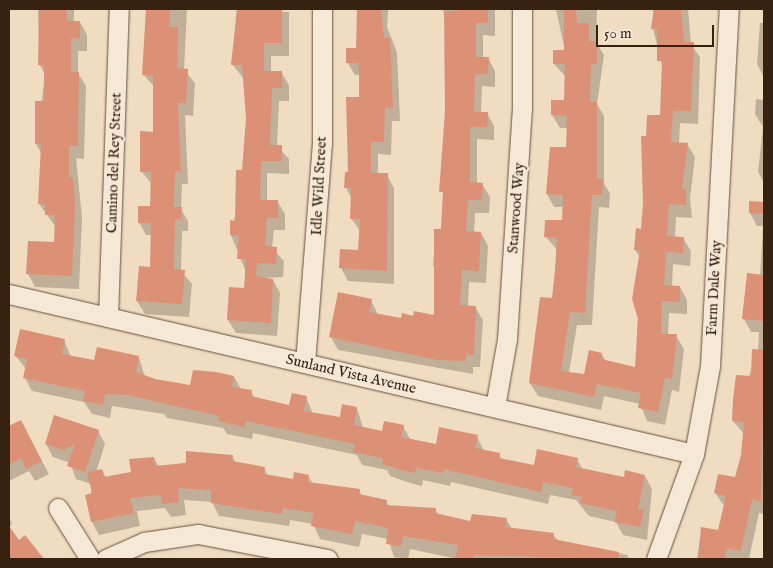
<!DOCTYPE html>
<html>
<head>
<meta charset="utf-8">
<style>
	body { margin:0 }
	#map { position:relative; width:773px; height:568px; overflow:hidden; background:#f0dcc0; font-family:"IM FELL English",serif }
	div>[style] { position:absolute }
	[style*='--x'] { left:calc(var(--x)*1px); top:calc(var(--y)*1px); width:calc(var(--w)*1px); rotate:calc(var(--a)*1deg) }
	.shadow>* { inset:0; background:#0003 }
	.building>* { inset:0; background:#dc9075 }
	.roads { filter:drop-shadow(0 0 1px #65503d) drop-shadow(0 0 1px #65503d) }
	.minor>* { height:19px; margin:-9.5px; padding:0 9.5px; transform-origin:9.5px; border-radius:9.5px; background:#f5e8d6 }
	span { translate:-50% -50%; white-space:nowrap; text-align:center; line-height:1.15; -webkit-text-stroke:4.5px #f5e8d6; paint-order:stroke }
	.street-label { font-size:15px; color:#372111 }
	.frame { position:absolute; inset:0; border:10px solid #372111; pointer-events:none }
	.scale { position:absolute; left:596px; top:25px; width:118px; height:22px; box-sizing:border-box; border:2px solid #372111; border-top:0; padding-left:6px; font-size:15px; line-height:18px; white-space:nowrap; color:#372111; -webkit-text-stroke:4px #f5e8d6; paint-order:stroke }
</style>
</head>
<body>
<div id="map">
	<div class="shadow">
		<i style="clip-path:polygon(38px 9px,74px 9px,74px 22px,80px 22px,87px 35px,87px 51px,78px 51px,78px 73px,86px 86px,84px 159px,76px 158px,82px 218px,79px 289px,35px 287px,28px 274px,29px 242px,56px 243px,56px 227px,39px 204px,42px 154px,36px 144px,45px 75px,40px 65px)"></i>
		<i style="clip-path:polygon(187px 9px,184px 70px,195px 83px,193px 116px,185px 115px,188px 184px,182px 184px,181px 209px,188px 221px,188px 231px,182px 231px,181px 271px,192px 284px,189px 317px,145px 314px,137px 301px,151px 269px,152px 235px,146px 235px,139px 222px,152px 207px,152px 184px,141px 171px,154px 133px,155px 88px,144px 75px,145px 38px,160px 9px)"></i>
		<i style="clip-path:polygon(237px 9px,289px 12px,289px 56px,271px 56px,271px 72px,281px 72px,289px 85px,289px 101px,279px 101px,277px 146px,289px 159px,289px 174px,267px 173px,267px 201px,277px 201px,285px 214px,285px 230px,274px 230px,272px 248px,284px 261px,283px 277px,264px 278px,273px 280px,280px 293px,277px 336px,236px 333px,228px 320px,245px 289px,246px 272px,231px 235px,244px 172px,247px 100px,243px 78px,233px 65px)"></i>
		<i style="clip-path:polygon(358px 9px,388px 9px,387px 27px,397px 52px,400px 121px,392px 121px,391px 155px,378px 154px,378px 174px,387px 175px,394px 188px,394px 284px,348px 281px,341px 268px,342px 250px,359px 251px,360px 231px,351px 218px,352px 199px,346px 188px,360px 99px,360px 75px,355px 75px,347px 62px,357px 49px)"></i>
		<i style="clip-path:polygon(443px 9px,495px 9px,495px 36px,483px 35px,483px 58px,488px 58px,495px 71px,495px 87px,482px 86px,481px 113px,487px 113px,494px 126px,494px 140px,477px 139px,477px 184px,482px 184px,490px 197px,489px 213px,475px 213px,474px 233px,481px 233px,488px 246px,486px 283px,469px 282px,468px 307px,475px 307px,483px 320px,480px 367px,473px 367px,473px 374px,338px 350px,331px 337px,371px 300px,378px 315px,402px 320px,435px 316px,437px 272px,433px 265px,436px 230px,442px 231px,448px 40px)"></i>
		<i style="clip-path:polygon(556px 9px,597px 9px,596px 42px,604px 55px,597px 104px,604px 116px,604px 184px,610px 193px,609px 208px,599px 207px,592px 325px,577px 325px,569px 373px,585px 375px,602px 354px,606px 362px,636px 368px,640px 257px,635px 250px,642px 230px,647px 138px,662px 117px,663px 69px,653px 29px,653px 9px,688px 9px,691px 44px,700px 57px,698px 124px,680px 123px,679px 144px,687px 144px,695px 157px,690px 198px,692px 218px,676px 217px,675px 238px,683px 238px,691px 251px,690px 266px,673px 264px,672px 287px,680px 287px,687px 300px,687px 314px,669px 313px,668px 335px,676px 336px,684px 349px,679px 392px,672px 390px,665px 425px,647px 421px,640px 404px,604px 396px,601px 410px,538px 396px,530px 383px,554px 299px,557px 250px,546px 237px,563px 221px,564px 207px,554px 207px,547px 194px,567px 149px,568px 128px,560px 128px,552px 115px,565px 101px,566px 77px,554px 64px,554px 51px,565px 51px)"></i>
		<i style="clip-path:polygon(760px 23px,764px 23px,764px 77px,757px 64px)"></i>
		<i style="clip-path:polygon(756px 99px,764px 100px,764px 183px,758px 172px,763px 127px,755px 114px)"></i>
		<i style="clip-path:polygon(750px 202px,764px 203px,764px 514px,759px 513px,749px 559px,697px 559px,702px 528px,719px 532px,725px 507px,715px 493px,736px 479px,742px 455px,744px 434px,733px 421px,758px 351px,759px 332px,751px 332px,744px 319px,760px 276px,762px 244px,763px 226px,757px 226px,750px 213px)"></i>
		<i style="clip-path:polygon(64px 340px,71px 357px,95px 362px,139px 358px,145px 377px,155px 380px,191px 387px,234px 377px,241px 389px,251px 391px,255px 399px,290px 406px,306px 397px,313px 414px,341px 418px,357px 408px,363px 428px,383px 432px,403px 426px,410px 439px,437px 445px,477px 437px,484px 451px,499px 454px,502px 460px,535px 467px,577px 459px,583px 470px,625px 479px,645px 476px,652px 489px,647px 540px,623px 535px,616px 522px,589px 516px,576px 500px,550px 495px,548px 504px,451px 482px,450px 486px,423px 480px,422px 486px,410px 483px,390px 476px,387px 470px,362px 465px,357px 455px,253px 433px,252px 439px,227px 434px,223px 428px,167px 418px,164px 414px,112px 406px,110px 418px,92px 414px,84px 402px,32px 391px,25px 378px,26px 369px,15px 355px)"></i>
		<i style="clip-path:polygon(20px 421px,49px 474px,35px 481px,29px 471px,9px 481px,9px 426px)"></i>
		<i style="clip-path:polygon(98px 431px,105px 444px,96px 472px,102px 470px,106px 478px,132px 473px,154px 458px,159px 467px,232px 456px,236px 463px,264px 468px,268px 476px,294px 481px,308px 476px,313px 484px,359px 490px,362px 496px,386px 501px,389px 506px,435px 509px,439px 515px,471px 522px,492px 516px,506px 519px,512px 529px,553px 534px,558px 541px,627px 555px,629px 559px,457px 559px,410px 549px,408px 559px,394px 557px,388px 539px,362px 534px,359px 547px,320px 539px,313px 524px,290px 520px,289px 526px,219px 516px,212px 502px,184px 500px,186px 515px,171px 517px,165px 508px,137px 511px,140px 526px,99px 535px,92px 522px,91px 484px,76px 479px,70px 463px,53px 457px,46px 444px)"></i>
		<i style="clip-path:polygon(9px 518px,12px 523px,9px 528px)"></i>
		<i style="clip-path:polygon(9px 528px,19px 541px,25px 537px,43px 559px,9px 559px)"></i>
	</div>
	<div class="building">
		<i style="clip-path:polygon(39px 9px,67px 9px,67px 21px,80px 21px,80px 39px,71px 38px,71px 72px,79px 72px,78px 146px,69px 146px,69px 177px,73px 177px,75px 204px,72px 276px,26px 274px,28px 241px,54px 242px,55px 215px,45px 215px,45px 204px,38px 204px,41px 144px,35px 144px,35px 101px,44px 101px,44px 65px,38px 65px)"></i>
		<i style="clip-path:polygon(146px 9px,170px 9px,169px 27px,178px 27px,177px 68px,188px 69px,186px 103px,178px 103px,181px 171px,175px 171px,174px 207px,182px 207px,181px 219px,175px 219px,174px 269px,185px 270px,182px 304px,136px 301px,139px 266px,150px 267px,151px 223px,138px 223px,138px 206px,150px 206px,151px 172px,140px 172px,140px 131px,153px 132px,153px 76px,142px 75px)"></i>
		<i style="clip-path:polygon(237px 9px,282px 9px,282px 43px,264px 43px,264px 71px,282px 71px,282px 88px,272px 88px,270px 145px,282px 145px,282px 161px,261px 161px,260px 200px,278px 200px,278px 218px,267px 218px,265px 246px,277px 247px,276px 264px,257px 263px,256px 276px,273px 279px,271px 323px,227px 320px,229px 287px,244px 288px,246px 259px,237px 259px,239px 236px,230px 235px,230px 220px,235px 221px,236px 170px,242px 170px,246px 119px,242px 65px,231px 65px)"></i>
		<i style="clip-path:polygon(357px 9px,381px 9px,384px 38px,390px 38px,393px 108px,385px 108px,384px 142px,371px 142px,371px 173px,388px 173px,387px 271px,339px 268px,340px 249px,358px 250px,360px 219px,350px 219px,351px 188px,344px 188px,345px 172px,348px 172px,346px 97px,359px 97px,359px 63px,346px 63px,346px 48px,356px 48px)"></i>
		<i style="clip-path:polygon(469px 9px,488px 9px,488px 23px,476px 23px,476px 57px,489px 57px,488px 74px,475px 74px,474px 112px,488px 112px,487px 127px,470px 127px,470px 182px,483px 183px,482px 200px,468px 200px,466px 231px,481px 232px,479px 271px,462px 270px,460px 305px,476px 306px,474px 355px,466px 354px,466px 361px,437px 360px,329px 337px,338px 292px,372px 299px,369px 312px,401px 318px,402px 313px,413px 316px,414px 311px,434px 315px,434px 229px,441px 229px,443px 192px,439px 192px,445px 111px,444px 12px)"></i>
		<i style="clip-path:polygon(564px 9px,576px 9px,577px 23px,589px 23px,589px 41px,597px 41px,597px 64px,591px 64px,590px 102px,597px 102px,597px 179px,603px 179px,602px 195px,592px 195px,585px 313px,570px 312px,561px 371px,584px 374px,589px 350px,602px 353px,601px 359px,635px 367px,638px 319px,632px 299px,640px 250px,634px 250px,636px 228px,641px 229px,643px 203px,641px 136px,646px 136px,647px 115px,660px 115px,662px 61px,657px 61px,657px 29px,651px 29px,654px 9px,681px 9px,684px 42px,694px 42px,691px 111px,673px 111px,671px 142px,688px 143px,682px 189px,686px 189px,686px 205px,669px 204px,667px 236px,684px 237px,683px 253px,666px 252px,664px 285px,680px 286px,680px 302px,662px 301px,661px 334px,677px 334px,672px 379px,665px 378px,658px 412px,638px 408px,641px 393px,597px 384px,594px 397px,529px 383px,540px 297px,552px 298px,555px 270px,557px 238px,544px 237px,545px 220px,562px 220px,563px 195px,546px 194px,550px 147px,566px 147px,567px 116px,551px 115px,551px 100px,564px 100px,565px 64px,553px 64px,553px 50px,564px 50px)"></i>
		<i style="clip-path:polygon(749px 201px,764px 202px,764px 214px,749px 213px)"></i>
		<i style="clip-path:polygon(747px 273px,764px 275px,764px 321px,742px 319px)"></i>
		<i style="clip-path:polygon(20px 329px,65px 339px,62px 354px,94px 360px,97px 347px,139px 356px,136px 372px,155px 379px,190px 385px,193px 370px,216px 372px,234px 376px,232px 387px,252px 390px,251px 396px,289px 405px,292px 393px,307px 396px,304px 411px,340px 417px,342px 404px,357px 407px,354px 425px,382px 431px,384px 421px,404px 425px,401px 437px,436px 444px,439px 427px,478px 435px,475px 448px,500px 453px,499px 458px,534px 465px,537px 449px,578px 458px,576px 467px,624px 477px,625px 470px,645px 475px,638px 509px,644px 510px,640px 527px,614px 522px,617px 511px,580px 503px,582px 497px,571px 495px,573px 488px,543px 482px,541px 492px,444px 469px,443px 473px,416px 468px,415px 473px,401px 470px,382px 464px,383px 458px,353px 452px,355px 444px,246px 421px,245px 427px,218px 421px,219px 416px,128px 395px,105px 394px,103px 405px,83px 401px,85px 391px,23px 378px,27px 359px,14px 356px)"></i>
		<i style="clip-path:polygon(752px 349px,764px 350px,761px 502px,752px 500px,741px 551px,727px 548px,725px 559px,698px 559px,701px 527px,718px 530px,726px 496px,714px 493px,718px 474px,735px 477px,741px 455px,744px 422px,732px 421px,733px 400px,736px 375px,751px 376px)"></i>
		<i style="clip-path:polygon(54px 415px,99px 430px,85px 472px,67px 466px,75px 444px,63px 450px,45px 444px)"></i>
		<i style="clip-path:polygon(21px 420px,42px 461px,26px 469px,21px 458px,9px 465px,9px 426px)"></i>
		<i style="clip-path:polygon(186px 451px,233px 455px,232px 461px,265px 467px,264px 474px,293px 479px,294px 472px,309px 475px,308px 482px,360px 489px,359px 494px,387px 500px,386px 505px,436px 508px,435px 513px,470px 521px,472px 514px,507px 518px,505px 527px,554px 533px,553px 539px,619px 552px,618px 559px,474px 555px,473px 559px,455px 559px,458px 545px,403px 536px,401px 546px,386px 544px,388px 528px,355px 521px,352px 534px,311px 526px,314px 513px,283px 508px,282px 514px,211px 503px,211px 490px,178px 488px,179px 502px,162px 504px,161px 495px,130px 498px,134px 513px,91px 522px,85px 495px,92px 493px,87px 472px,102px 469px,104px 477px,131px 472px,129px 459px,154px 457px,155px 466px,186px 463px)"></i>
		<i style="clip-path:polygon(9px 526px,19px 540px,25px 535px,44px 559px,9px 559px)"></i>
	</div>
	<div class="roads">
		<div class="minor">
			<i style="--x:9;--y:294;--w:703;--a:13.15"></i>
			<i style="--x:108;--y:317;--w:308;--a:-88"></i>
			<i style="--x:305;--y:363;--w:221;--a:-85.6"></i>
			<i style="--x:322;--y:143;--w:134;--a:-90"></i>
			<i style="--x:495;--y:407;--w:69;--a:-80"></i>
			<i style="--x:507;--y:339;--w:231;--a:-86.3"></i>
			<i style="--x:522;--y:108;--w:99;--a:-90"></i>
			<i style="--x:58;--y:508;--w:60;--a:57.9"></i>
			<i style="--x:106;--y:559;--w:42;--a:-24.1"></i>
			<i style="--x:144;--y:542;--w:55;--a:-8.4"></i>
			<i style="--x:198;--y:534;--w:132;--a:10.9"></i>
			<i style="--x:656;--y:559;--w:112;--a:-70.1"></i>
			<i style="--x:694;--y:454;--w:89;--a:-79.7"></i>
			<i style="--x:710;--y:366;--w:358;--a:-87"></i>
		</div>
	</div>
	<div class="street-label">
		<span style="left:114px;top:163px;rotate:-88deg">Camino del Rey Street</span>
		<span style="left:319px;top:186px;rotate:-87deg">Idle Wild Street</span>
		<span style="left:516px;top:208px;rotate:-86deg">Stanwood Way</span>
		<span style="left:714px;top:288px;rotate:-87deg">Farm Dale Way</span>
		<span style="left:351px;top:374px;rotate:13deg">Sunland Vista Avenue</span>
	</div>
	<div class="frame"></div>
	<div class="scale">50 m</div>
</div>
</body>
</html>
